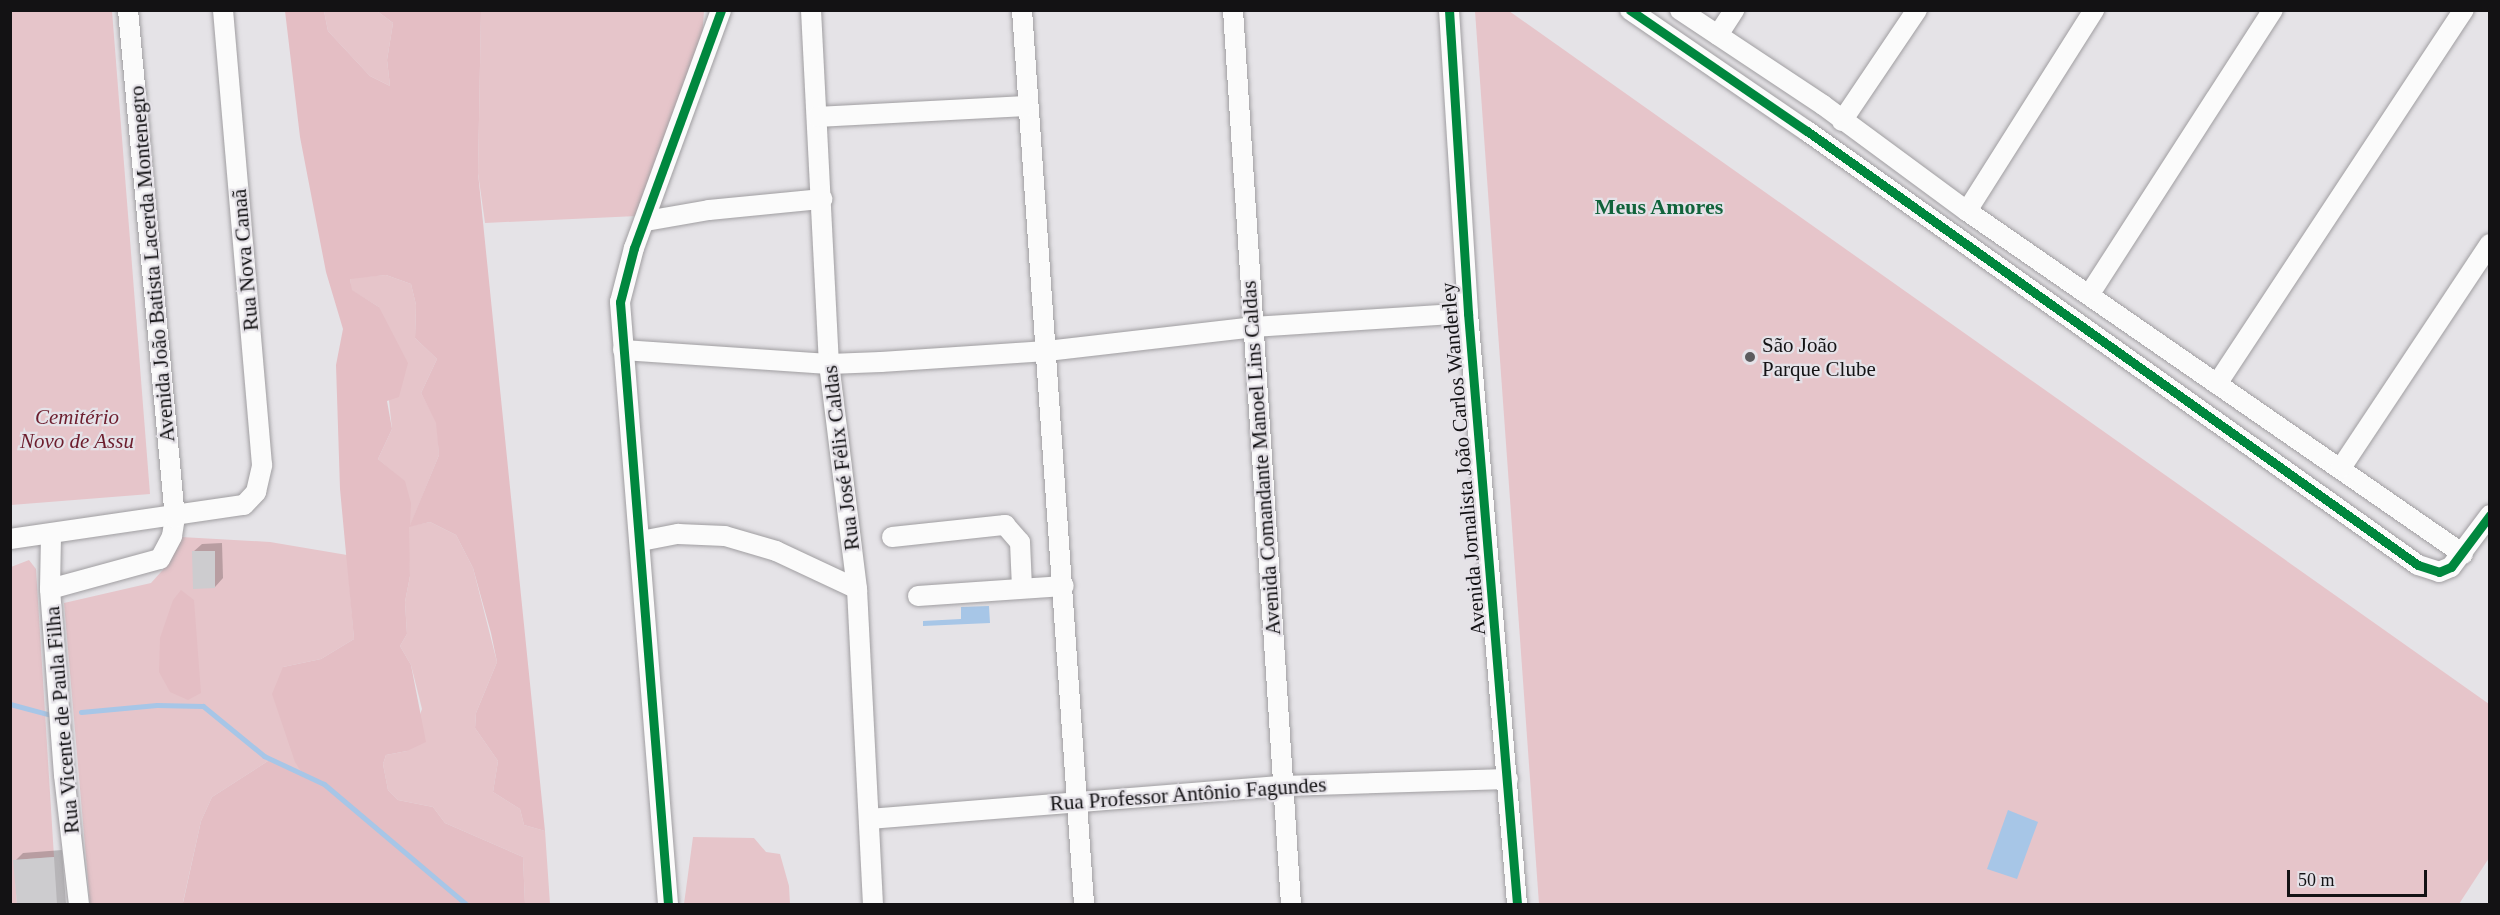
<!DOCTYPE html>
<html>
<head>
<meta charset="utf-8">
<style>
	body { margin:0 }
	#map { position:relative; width:2500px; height:915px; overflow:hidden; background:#e5e3e7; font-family:Georgia,serif }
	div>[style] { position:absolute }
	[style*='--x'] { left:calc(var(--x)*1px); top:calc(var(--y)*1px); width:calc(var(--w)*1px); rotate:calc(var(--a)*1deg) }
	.green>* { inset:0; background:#e6c5ca }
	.forest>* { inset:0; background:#e4bec4 }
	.water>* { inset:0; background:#a7c6e7 }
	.shadow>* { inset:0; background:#0003 }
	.stream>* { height:5px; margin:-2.5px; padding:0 2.5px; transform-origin:2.5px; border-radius:2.5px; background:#a7c6e7 }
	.building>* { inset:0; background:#cdcccf }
	.roads { filter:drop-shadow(0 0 2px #a09ea1) drop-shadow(0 0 2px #a09ea1) }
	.minor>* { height:20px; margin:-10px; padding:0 10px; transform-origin:10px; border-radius:10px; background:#fbfbfb }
	.cycleway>* { height:9px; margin:-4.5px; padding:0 4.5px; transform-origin:4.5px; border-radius:4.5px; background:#00873e }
	.dots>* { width:16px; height:16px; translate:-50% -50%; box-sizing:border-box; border:3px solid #e5e2e8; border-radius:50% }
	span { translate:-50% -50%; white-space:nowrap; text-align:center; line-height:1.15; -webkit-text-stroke:4.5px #e5e2e8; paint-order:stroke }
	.street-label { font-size:21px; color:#131214 }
	.poi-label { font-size:21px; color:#131214 }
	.left { translate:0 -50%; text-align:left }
	.park-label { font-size:21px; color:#6c1d2d; font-style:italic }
	.neighbourhood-label { font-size:22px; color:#11633b; font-weight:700 }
	.frame { position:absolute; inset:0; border:12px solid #131214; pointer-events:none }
	.scale { position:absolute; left:2287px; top:870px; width:140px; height:27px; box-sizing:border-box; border:3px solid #131214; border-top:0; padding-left:8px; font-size:18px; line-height:21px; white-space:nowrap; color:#131214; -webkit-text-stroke:4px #e5e2e8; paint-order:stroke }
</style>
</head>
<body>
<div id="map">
	<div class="green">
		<i style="clip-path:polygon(11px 10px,112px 11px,150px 494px,11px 505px)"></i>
		<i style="clip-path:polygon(324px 11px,377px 11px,393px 23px,387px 60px,390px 86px,370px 76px,328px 31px)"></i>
		<i style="clip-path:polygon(481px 11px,704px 11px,702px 38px,637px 216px,485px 223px,478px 173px)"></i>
		<i style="clip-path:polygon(1475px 11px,1509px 11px,2489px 704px,2489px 858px,2459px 904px,1539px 904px)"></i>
		<i style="clip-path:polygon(386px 275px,411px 284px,416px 305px,415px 338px,437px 359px,421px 393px,437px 423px,439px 455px,410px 526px,430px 522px,456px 535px,473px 568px,497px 662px,476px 713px,475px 728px,498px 761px,493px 792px,520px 809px,524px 825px,545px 831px,550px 904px,525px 904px,523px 857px,445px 823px,433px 807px,398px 800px,388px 790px,383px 764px,386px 755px,407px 751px,422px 709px,411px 665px,400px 646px,407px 634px,405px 602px,410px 576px,404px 481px,378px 459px,392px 429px,379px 307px,351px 290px,350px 278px)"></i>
		<i style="clip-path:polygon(181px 537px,270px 542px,347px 555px,354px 639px,321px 659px,283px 667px,324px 784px,271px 759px,212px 797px,201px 821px,183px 902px,201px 904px,90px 904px,64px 603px,151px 583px,170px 562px)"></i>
		<i style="clip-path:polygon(29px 560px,36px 569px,54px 857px,14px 860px,17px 904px,11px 904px,11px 567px)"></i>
		<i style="clip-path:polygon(693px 837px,754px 838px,766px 852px,780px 854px,789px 886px,790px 904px,684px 904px)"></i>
	</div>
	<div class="forest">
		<i style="clip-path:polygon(evenodd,285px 11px,324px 11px,328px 31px,370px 76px,390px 86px,387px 60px,393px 23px,377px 11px,481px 11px,478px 173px,545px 831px,524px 825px,520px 809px,493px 792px,498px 761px,475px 728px,476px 713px,497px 662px,491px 633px,473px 568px,456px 535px,430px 522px,409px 527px,410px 576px,405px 602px,407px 634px,400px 646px,411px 665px,426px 742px,407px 751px,386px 755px,383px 764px,388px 790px,398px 800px,433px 807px,445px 823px,523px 857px,525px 904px,183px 903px,201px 821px,212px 797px,271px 759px,312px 778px,300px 770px,295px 762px,272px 694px,283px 667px,321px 659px,354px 639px,340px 489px,336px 365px,343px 329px,326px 272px,300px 137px,285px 11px,386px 275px,411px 284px,416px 305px,415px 338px,437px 359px,421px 393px,436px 423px,439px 455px,410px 525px,411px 503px,405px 481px,378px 459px,392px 429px,387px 401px,399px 397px,408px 363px,379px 307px,352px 290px,350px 279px,386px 275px)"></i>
		<i style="clip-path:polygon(181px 590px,194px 600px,201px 693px,188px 700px,170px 692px,159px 672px,160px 638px,173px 600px)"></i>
	</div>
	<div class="water">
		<i style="clip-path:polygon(989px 606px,990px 623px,923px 626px,923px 621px,961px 619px,961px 607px)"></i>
		<i style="clip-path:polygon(2008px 810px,2038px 822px,2017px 879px,1987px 869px)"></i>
	</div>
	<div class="shadow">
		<i style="clip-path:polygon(222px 543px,223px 578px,215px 587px,193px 552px,202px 544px)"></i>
		<i style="clip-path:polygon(62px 850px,66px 904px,18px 904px,15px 861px,23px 853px)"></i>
	</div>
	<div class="stream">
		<i style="--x:10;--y:704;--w:42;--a:15"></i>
		<i style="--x:81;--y:712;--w:76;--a:-5.3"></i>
		<i style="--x:157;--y:705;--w:46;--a:1.2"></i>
		<i style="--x:203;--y:706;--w:79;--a:39.3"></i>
		<i style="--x:264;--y:756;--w:66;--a:25"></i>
		<i style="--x:324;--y:784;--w:186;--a:40.2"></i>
	</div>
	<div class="building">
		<i style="clip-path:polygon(192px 551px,215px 551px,215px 588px,193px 589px)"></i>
		<i style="clip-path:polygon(54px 857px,57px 904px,17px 904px,13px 860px)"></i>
	</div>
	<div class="roads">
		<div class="minor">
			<i style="--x:811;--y:10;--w:354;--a:87.1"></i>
			<i style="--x:829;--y:364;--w:227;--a:82.9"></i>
			<i style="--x:857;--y:589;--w:315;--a:87.1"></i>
			<i style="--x:1022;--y:10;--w:896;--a:86.03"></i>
			<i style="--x:1233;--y:10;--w:896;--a:86.29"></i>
			<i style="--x:1449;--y:10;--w:304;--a:86.4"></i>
			<i style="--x:1468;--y:313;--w:593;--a:85.26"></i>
			<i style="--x:1630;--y:10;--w:214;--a:34.4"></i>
			<i style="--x:1807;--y:131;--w:749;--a:35.39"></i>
			<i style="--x:2418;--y:565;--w:22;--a:18"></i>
			<i style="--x:2439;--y:572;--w:13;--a:-23"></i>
			<i style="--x:2451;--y:567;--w:65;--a:-53.1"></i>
			<i style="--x:1680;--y:10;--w:172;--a:33.6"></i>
			<i style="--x:1823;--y:105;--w:179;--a:36.4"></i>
			<i style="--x:1967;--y:211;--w:603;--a:34.67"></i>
			<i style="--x:1718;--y:35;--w:30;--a:-57"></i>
			<i style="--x:817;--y:117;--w:209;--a:-3"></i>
			<i style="--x:1842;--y:121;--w:134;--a:-56"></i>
			<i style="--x:1967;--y:211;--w:238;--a:-57.7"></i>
			<i style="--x:646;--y:221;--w:64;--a:-9.9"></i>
			<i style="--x:709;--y:210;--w:114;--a:-5.6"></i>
			<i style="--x:2089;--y:295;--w:339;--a:-57.2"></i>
			<i style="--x:623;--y:350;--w:206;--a:3.9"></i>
			<i style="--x:829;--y:364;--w:52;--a:-2.2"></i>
			<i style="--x:881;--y:362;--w:166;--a:-3.8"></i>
			<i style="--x:1047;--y:351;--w:207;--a:-6.6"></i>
			<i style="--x:1253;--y:327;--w:215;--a:-3.7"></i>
			<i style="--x:2217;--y:384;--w:448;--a:-56.6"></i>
			<i style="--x:2341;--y:468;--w:269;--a:-56.4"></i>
			<i style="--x:51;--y:536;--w:53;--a:91.1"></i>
			<i style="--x:50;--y:589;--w:187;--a:85.7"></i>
			<i style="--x:64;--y:775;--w:130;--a:83.4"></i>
			<i style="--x:892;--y:537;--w:114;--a:-6.1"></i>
			<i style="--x:1005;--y:525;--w:23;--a:49"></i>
			<i style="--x:1020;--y:542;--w:46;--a:87.5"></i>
			<i style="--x:10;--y:539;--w:236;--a:-8.3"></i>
			<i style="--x:244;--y:505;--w:18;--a:-47"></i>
			<i style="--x:256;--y:492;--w:28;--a:-77"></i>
			<i style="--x:262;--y:465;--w:457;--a:-94.9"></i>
			<i style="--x:641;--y:541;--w:38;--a:-11"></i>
			<i style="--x:678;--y:534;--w:47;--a:2.4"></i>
			<i style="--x:725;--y:536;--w:53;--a:16.4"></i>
			<i style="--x:776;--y:551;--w:89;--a:25.1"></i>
			<i style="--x:50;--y:589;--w:114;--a:-15.3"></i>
			<i style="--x:160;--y:559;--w:26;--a:-62"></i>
			<i style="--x:172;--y:536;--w:18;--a:-81"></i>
			<i style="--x:175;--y:518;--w:510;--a:-95.29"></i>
			<i style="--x:918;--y:596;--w:146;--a:-3.9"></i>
			<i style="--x:869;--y:819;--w:415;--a:-4.6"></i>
			<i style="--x:1283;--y:786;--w:225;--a:-1.8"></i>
			<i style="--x:668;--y:904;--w:604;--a:-94.56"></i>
			<i style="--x:620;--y:302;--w:56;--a:-75.5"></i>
			<i style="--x:634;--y:248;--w:253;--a:-69.9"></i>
		</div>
	</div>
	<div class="cycleway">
		<i style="--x:1449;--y:10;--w:304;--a:86.4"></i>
		<i style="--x:1468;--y:313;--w:593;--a:85.26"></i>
		<i style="--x:1630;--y:10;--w:214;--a:34.4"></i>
		<i style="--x:1807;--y:131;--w:749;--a:35.39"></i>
		<i style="--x:2418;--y:565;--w:22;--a:18"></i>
		<i style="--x:2439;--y:572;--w:13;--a:-23"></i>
		<i style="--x:2451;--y:567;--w:65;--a:-53.1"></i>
		<i style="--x:668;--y:904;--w:604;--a:-94.56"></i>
		<i style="--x:620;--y:302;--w:56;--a:-75.5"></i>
		<i style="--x:634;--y:248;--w:253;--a:-69.9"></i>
	</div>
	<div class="dots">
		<i style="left:1750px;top:357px;background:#5c5b5e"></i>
	</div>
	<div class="street-label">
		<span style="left:245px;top:260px;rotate:-95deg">Rua Nova Canaã</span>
		<span style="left:152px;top:264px;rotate:-95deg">Avenida João Batista Lacerda Montenegro</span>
		<span style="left:841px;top:458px;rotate:-97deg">Rua José Félix Caldas</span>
		<span style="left:1261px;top:458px;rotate:-94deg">Avenida Comandante Manoel Lins Caldas</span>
		<span style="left:1463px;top:459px;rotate:-95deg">Avenida Jornalista João Carlos Wanderley</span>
		<span style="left:62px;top:720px;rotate:-95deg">Rua Vicente de Paula Filha</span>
		<span style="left:1188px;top:794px;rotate:-4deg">Rua Professor Antônio Fagundes</span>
	</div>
	<div class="poi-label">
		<span class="left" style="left:1762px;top:357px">São João<br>Parque Clube</span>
	</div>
	<div class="park-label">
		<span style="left:77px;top:429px">Cemitério<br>Novo de Assu</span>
	</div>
	<div class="neighbourhood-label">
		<span style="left:1659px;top:207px">Meus Amores</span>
	</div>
	<div class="frame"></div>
	<div class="scale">50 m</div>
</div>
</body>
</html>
